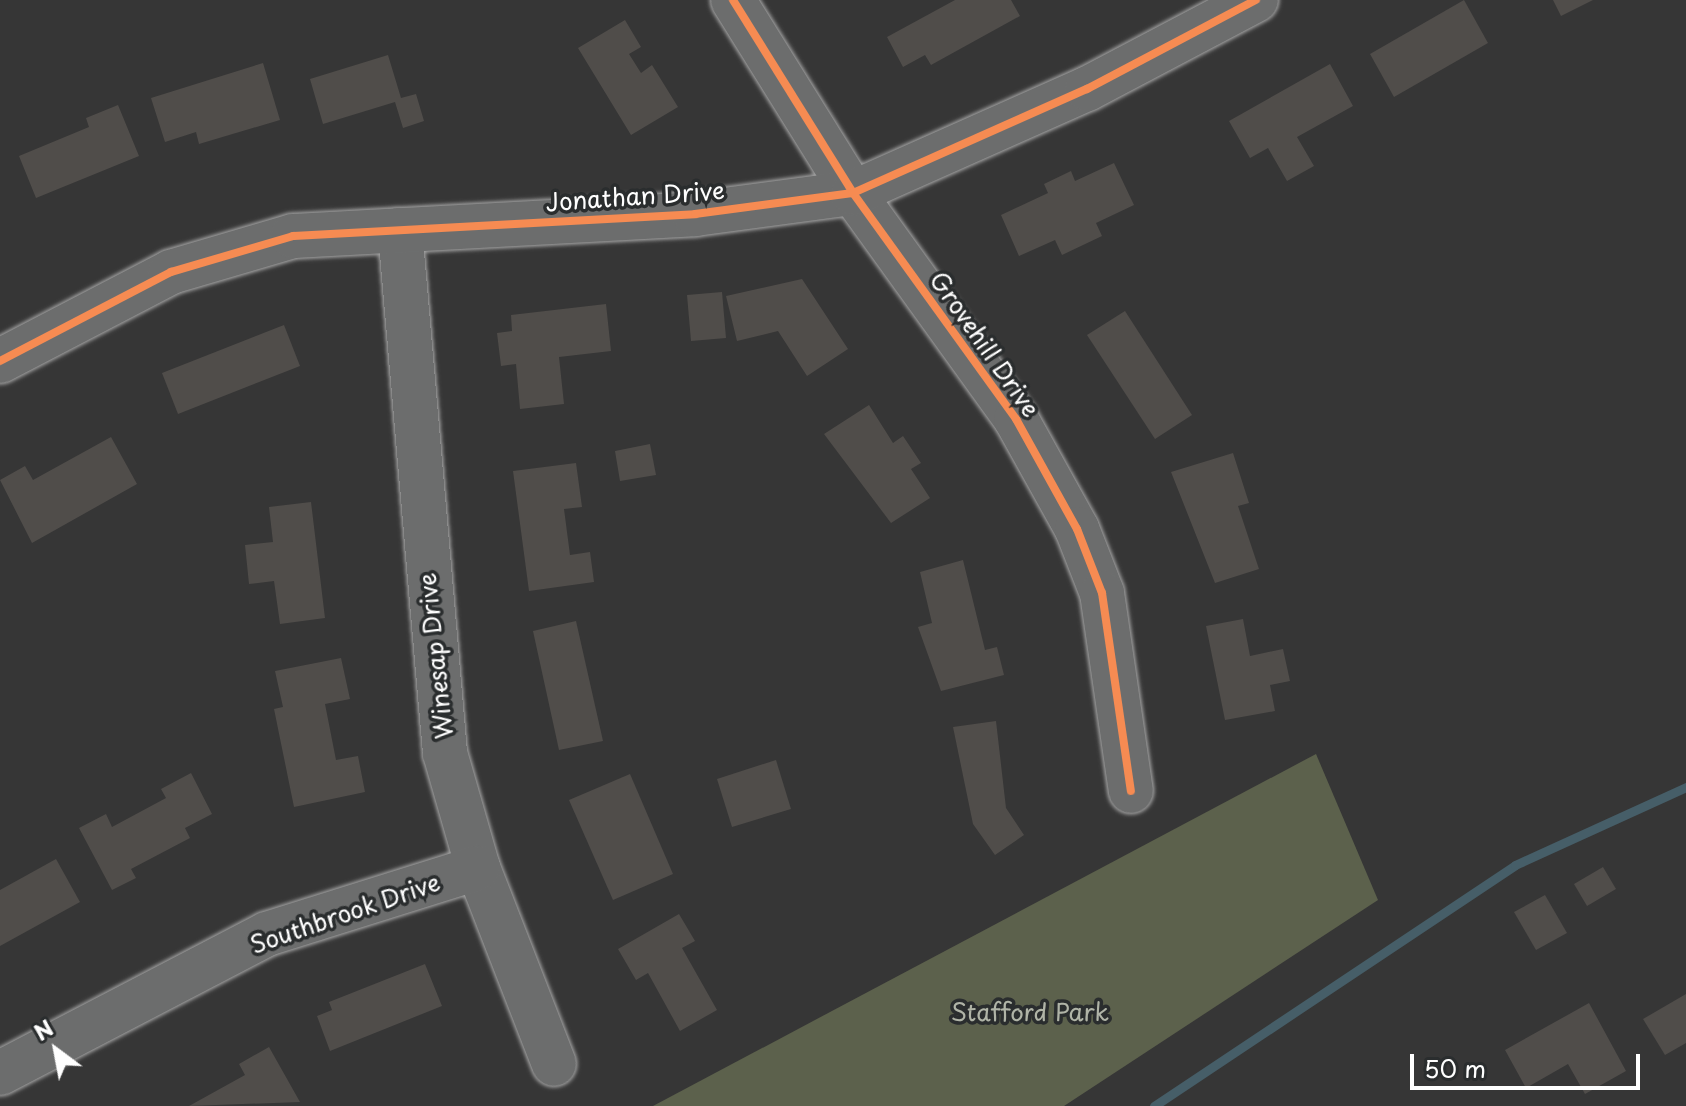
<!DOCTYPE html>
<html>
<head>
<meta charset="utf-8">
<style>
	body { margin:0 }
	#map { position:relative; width:1686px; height:1106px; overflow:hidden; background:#363636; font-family:"Playpen Sans",sans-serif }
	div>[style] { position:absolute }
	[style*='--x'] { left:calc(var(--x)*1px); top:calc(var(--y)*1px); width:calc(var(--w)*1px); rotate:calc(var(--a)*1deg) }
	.green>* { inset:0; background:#5c614c }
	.stream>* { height:9px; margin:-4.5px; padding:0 4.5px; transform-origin:4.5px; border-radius:4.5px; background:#465e68 }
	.building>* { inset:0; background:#504d4a }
	.roads { filter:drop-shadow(0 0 2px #a5a5a5) drop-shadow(0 0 2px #a5a5a5) }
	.minor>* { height:44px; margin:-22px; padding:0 22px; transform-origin:22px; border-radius:22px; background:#6c6d6d }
	.cycleway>* { height:8px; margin:-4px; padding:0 4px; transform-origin:4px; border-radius:4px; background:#f68b52 }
	span { translate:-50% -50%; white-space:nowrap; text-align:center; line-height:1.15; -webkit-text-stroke:7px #2a2d2e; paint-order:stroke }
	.street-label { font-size:24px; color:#fff }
	.park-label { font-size:24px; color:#b0b4a7 }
	.north { position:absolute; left:16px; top:1010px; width:80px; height:80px; -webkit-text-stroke:6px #2a2d2e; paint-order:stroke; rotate:328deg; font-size:22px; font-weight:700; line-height:32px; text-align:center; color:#fff }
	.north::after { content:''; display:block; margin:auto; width:28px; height:36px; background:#fff; clip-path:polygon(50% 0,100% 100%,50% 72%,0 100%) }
	.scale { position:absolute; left:1410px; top:1054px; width:230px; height:36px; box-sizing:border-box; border:4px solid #fff; border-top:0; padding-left:10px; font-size:24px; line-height:28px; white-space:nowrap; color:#fff; -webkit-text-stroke:6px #2a2d2e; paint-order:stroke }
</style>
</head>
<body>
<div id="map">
	<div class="green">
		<i style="clip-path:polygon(1316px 754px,1378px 900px,1064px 1106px,653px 1106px)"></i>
	</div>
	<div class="stream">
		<i style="--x:1154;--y:1106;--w:434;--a:-33.7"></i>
		<i style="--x:1515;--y:865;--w:188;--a:-24.5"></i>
	</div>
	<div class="building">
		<i style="clip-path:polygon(955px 0,1011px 0,1020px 16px,931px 65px,925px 55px,903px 67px,887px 37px)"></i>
		<i style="clip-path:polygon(1464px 0,1488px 43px,1394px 97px,1370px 54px)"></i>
		<i style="clip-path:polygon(1553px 0,1593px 0,1561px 16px)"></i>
		<i style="clip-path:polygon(625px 20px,641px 47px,629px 54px,641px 73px,652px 65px,678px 107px,631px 135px,578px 48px)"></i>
		<i style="clip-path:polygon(388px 55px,401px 98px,416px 94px,424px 121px,403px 128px,395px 102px,323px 124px,310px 79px)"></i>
		<i style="clip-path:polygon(263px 63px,280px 120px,199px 144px,196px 132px,165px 142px,151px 98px)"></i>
		<i style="clip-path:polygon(1330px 64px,1353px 106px,1297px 137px,1314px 166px,1287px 181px,1268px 148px,1250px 158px,1229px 121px)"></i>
		<i style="clip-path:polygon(118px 105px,139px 156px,36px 198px,19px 156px,89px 127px,86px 118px)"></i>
		<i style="clip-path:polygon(1114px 163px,1134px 205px,1096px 223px,1102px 236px,1062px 255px,1055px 240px,1019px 256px,1001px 215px,1048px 193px,1044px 184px,1071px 171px,1075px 181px)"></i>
		<i style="clip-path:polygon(802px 279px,848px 349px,807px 376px,778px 331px,737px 341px,726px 296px)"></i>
		<i style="clip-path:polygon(722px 292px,726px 338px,691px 341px,687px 295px)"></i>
		<i style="clip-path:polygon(606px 304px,611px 351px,559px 357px,564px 404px,520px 409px,516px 364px,501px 366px,497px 333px,512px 331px,511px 315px)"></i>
		<i style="clip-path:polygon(1125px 311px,1192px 415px,1155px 439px,1087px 335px)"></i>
		<i style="clip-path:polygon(284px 325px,300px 366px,178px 414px,162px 373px)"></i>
		<i style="clip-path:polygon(869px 405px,893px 443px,903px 436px,921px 463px,911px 469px,930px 498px,891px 523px,824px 434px)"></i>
		<i style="clip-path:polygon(111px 437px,137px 484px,32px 543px,0 480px,25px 466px,33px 480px)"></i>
		<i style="clip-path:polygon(650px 444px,656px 475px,620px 481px,615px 451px)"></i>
		<i style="clip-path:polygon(1233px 453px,1249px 503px,1238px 506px,1259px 569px,1215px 583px,1171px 472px)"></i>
		<i style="clip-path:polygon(576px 463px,582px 507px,564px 509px,570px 555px,590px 552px,594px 582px,529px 591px,513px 471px)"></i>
		<i style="clip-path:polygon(311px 502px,325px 618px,280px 624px,274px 581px,249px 584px,245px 545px,273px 542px,269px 507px)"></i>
		<i style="clip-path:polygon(963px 560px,985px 650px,997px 647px,1004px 675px,941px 691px,918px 627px,932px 623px,920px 572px)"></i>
		<i style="clip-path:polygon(1243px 619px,1250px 656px,1283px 649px,1290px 681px,1270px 685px,1275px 711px,1225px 720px,1206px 626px)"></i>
		<i style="clip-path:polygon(576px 621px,603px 741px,559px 750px,533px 631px)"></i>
		<i style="clip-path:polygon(341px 658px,350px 699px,325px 704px,336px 760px,358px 756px,365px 792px,294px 807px,274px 709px,283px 707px,275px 671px)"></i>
		<i style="clip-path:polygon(996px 721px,1006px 808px,1024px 835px,995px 855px,973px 824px,953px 727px)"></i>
		<i style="clip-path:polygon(776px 760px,791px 809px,732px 827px,717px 779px)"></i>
		<i style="clip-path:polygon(191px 773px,212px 814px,185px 828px,190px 838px,131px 869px,136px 878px,112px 890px,79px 828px,106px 814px,112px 827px,166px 798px,161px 789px)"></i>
		<i style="clip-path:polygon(630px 774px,673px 874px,613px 900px,569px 800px)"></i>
		<i style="clip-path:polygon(56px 859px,80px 902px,0 946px,0 890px)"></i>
		<i style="clip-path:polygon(1603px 867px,1616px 889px,1587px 906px,1574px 884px)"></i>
		<i style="clip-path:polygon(1545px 895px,1567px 933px,1536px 950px,1514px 912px)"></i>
		<i style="clip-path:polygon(679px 914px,695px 941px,682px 948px,717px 1010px,680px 1031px,648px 973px,636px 980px,618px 949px)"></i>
		<i style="clip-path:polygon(425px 964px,442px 1006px,330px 1051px,317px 1016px,332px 1010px,329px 1002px)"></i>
		<i style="clip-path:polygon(1686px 994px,1686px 1043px,1665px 1055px,1643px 1019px)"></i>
		<i style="clip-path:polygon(1589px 1003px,1626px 1071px,1585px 1094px,1568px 1064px,1526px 1088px,1505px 1050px)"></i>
		<i style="clip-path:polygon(269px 1047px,300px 1102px,189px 1106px,245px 1075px,239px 1064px)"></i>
	</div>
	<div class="roads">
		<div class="minor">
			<i style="--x:733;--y:0;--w:227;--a:58.1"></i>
			<i style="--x:853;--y:193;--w:279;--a:54.2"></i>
			<i style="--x:1016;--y:419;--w:126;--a:61"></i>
			<i style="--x:1077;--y:529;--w:69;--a:68.7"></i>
			<i style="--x:1102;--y:593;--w:200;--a:81.7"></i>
			<i style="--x:400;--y:230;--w:525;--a:85.08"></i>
			<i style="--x:445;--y:753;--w:120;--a:74"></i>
			<i style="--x:478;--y:868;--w:210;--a:68.8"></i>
			<i style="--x:0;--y:361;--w:193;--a:-27.5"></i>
			<i style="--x:171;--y:272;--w:127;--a:-16.4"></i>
			<i style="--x:293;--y:236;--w:403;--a:-3.1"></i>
			<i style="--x:695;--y:214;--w:159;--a:-7.6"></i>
			<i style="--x:853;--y:193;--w:256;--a:-24"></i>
			<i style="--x:1087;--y:89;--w:191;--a:-27.8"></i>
			<i style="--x:0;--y:1073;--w:301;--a:-27.5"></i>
			<i style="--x:267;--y:934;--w:221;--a:-17.4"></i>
		</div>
	</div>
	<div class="cycleway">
		<i style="--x:733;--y:0;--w:227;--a:58.1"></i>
		<i style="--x:853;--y:193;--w:279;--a:54.2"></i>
		<i style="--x:1016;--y:419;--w:126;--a:61"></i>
		<i style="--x:1077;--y:529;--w:69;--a:68.7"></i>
		<i style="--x:1102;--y:593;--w:200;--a:81.7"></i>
		<i style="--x:0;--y:361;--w:193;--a:-27.5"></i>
		<i style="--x:171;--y:272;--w:127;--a:-16.4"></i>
		<i style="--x:293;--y:236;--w:403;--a:-3.1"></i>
		<i style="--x:695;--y:214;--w:159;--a:-7.6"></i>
		<i style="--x:853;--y:193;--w:256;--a:-24"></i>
		<i style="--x:1087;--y:89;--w:191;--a:-27.8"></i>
	</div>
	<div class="street-label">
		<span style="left:635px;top:196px;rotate:-4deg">Jonathan Drive</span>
		<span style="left:985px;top:344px;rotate:55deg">Grovehill Drive</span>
		<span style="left:435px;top:656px;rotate:-96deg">Winesap Drive</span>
		<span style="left:345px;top:913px;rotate:-19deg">Southbrook Drive</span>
	</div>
	<div class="park-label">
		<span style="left:1030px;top:1012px">Stafford Park</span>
	</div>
	<div class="north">N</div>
	<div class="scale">50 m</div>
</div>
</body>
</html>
